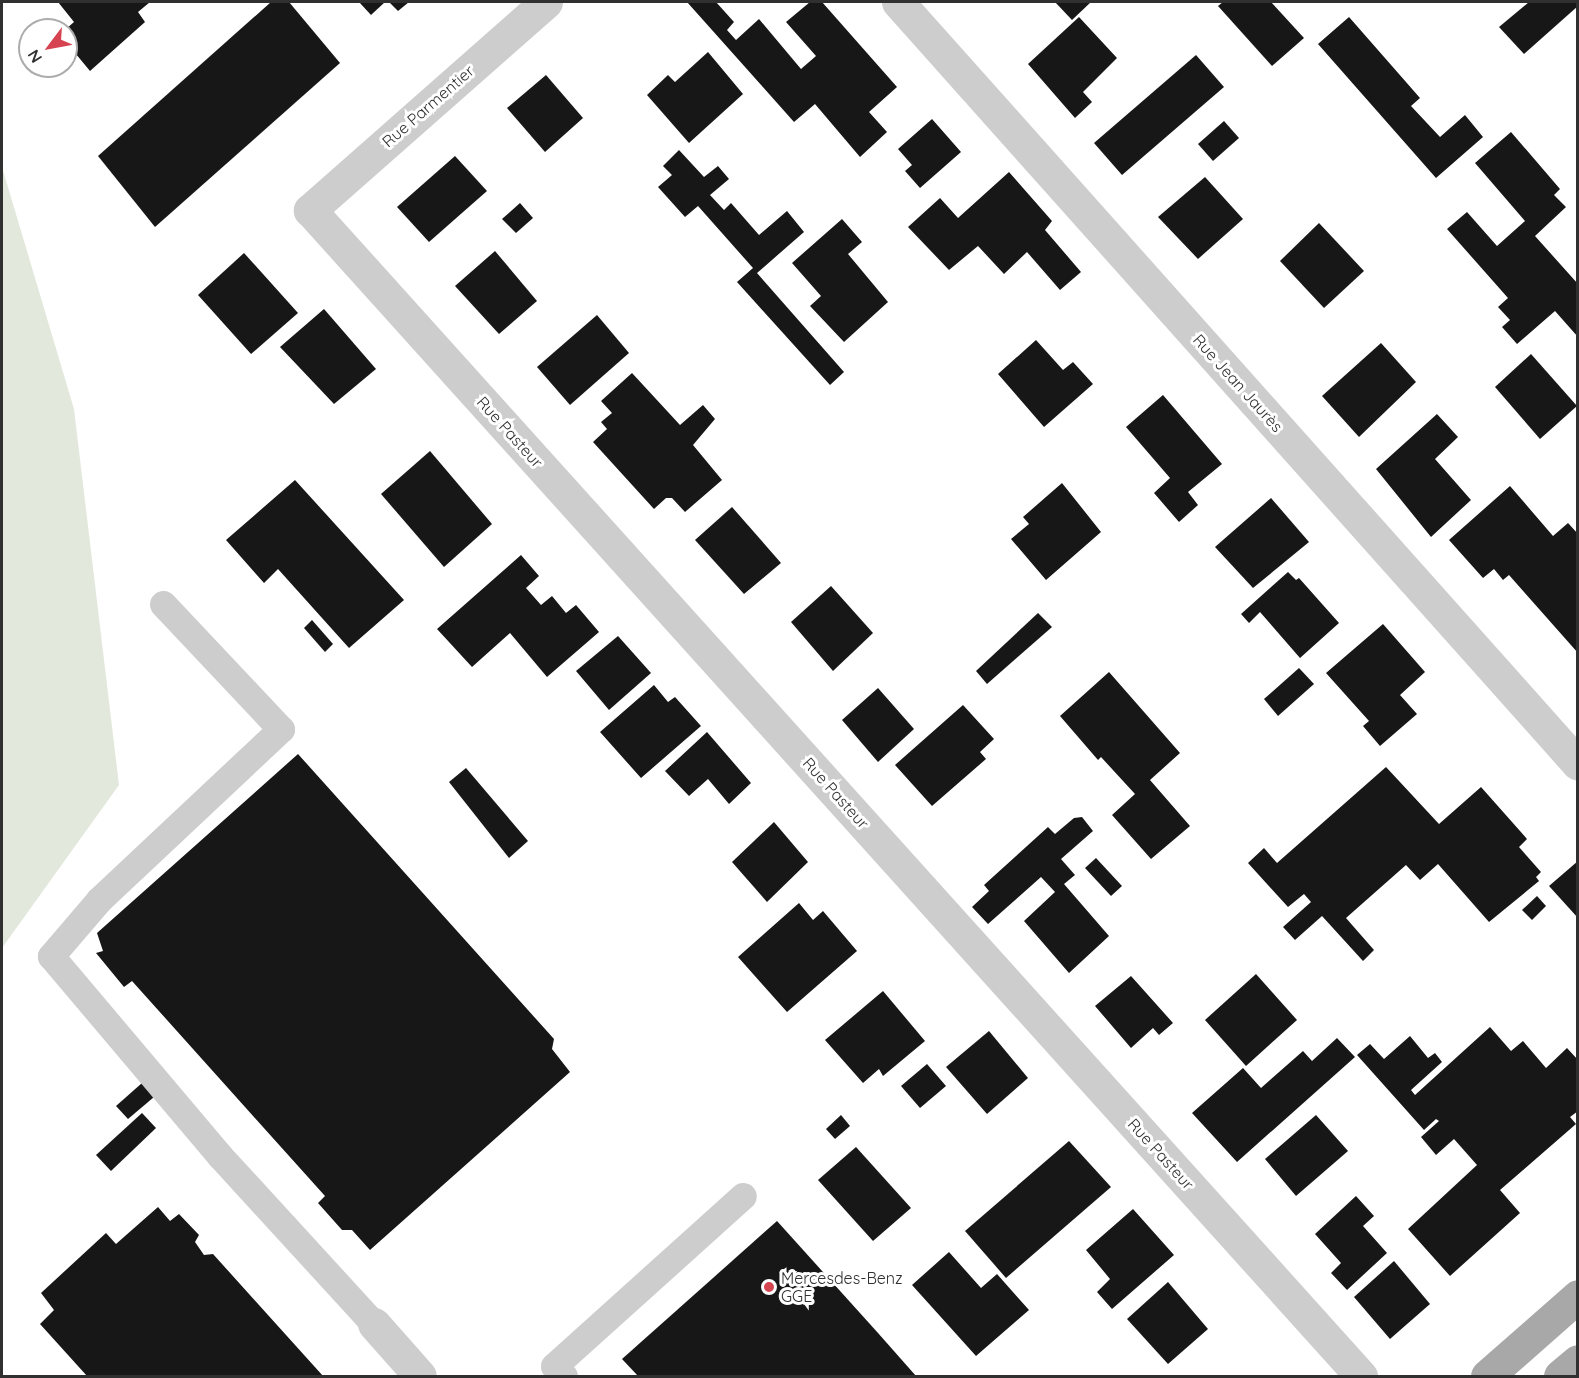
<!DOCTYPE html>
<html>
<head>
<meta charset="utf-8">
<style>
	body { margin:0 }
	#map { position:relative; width:1579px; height:1378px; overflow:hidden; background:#fff; font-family:Quicksand,sans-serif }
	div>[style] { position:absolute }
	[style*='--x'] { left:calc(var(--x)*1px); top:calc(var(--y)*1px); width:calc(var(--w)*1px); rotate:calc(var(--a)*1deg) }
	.green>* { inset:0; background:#e3e8dc }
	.building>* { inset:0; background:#171717 }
	.service>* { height:27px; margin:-13.5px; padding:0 13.5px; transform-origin:13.5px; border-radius:13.5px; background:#cdcdcd }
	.minor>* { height:33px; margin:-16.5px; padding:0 16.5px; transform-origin:16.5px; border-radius:16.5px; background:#cdcdcd }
	.primary>* { height:33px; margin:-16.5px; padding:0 16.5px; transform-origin:16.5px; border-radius:16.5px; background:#a8a8a8 }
	.dots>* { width:16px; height:16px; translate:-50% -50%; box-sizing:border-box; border:3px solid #fff; border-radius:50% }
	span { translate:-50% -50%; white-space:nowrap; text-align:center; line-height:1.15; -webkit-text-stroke:6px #fff; paint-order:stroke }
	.street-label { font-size:16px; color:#303030 }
	.poi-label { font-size:16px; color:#303030 }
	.left { translate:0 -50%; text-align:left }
	.frame { position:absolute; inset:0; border:3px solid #303030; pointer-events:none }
	.north { position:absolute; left:18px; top:18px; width:60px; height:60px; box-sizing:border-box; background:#fff; border:2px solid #acacac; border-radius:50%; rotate:238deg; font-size:16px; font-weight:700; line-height:24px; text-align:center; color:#303030 }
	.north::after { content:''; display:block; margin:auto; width:21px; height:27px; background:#d64351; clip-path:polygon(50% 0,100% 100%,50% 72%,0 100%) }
</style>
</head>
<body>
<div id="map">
	<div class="green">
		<i style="clip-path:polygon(2px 167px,74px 409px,119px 785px,2px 948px)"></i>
	</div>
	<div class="building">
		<i style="clip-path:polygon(58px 2px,150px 2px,138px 12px,145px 22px,90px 71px,66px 42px,66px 29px,74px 22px)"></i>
		<i style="clip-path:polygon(271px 2px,289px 2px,340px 63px,155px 227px,98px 156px)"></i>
		<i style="clip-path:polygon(359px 2px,385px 2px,371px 15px)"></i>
		<i style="clip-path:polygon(389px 2px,409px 2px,398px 11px)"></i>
		<i style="clip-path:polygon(687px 2px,716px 2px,734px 22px,727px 30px,736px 40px,759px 19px,801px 69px,816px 56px,786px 22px,810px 2px,822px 2px,897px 87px,869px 112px,887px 132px,860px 157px,815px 104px,794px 122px)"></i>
		<i style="clip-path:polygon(1055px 2px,1091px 2px,1072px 20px)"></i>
		<i style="clip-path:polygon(1223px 2px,1271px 2px,1304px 38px,1272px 66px,1218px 6px)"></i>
		<i style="clip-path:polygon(1529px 2px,1578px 2px,1578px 6px,1524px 54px,1499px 27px)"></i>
		<i style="clip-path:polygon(1079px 17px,1117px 58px,1083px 92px,1092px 102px,1075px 118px,1028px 64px)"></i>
		<i style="clip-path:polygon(1349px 17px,1420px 98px,1411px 106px,1440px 137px,1465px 115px,1483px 137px,1436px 178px,1318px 44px)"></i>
		<i style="clip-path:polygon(708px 52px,743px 94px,689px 143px,647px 95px,668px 75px,675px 82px)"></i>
		<i style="clip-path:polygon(1196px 55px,1224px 87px,1122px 175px,1094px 143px)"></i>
		<i style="clip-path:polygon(546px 75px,583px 118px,545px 152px,507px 108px)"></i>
		<i style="clip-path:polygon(932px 119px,961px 152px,920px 188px,905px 171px,912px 165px,898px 149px)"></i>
		<i style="clip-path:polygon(1224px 121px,1239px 138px,1213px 161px,1198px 144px)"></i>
		<i style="clip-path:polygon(1511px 132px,1560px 189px,1554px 195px,1566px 207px,1535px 236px,1578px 284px,1578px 337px,1555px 311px,1517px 344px,1502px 327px,1510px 320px,1498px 307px,1508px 298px,1447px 229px,1467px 212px,1497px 246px,1525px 221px,1475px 163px)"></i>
		<i style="clip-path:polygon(679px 150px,704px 177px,718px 166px,729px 179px,710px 195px,724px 210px,731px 203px,759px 235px,787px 211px,804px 232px,757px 273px,844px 372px,830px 385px,737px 282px,753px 268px,698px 206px,685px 217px,658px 187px,672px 175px,663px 166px)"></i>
		<i style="clip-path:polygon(455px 156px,487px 191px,429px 242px,397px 207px)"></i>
		<i style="clip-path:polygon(1009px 172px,1052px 221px,1045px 230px,1081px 272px,1060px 290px,1027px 252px,1004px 274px,978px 246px,949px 270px,908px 227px,940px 198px,958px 218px)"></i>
		<i style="clip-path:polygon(1205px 177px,1243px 219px,1198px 259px,1158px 217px)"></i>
		<i style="clip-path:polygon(520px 203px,533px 218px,516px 233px,502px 219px)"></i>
		<i style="clip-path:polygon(842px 219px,862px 242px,848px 254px,888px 302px,844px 342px,810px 306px,821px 296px,792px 263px)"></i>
		<i style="clip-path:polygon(1319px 223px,1364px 271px,1324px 308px,1280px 261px)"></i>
		<i style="clip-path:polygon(495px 251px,537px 301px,499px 334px,455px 286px)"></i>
		<i style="clip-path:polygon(244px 253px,298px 313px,251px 354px,198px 295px)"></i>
		<i style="clip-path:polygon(324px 309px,376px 369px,334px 404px,280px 347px)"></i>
		<i style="clip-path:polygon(597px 315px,629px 353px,570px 405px,537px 367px)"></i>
		<i style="clip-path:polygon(1036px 340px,1063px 370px,1073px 362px,1093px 384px,1044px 427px,998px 374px)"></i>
		<i style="clip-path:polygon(1381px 343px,1416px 382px,1359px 437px,1322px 396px)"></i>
		<i style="clip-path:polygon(1531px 354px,1577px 406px,1540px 439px,1495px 387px)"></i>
		<i style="clip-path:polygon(632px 373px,680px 425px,703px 405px,715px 419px,693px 445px,722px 480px,685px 512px,672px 498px,666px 498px,654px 509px,593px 442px,607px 429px,601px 422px,612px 413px,601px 401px)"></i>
		<i style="clip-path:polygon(1163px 395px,1222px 464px,1188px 492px,1198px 505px,1179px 522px,1154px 493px,1170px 478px,1126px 427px)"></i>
		<i style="clip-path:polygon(1437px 414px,1458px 437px,1435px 459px,1471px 500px,1431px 537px,1376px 469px)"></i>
		<i style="clip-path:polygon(430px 451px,492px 524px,444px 567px,381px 494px)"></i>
		<i style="clip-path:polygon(295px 480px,404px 600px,349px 648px,278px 569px,264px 583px,226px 540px)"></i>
		<i style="clip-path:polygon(1062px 483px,1101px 532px,1046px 580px,1011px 539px,1029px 524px,1023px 517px)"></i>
		<i style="clip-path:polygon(1510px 486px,1553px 536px,1568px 523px,1578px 534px,1578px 653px,1509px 575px,1503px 580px,1494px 569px,1483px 578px,1449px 540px)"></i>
		<i style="clip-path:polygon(1271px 498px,1309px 542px,1253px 588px,1215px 547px)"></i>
		<i style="clip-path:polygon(732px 507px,781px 563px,744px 594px,695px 540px)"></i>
		<i style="clip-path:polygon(521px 555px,539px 576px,526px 588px,541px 605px,552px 596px,566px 613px,576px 605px,599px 632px,547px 677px,510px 633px,472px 667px,437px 629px)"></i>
		<i style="clip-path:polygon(1288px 572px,1296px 580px,1299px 578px,1339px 623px,1300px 658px,1260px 612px,1249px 623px,1241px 614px)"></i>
		<i style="clip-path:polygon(831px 586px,873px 633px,833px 671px,791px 622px)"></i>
		<i style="clip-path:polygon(1038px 613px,1052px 627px,987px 684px,976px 671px)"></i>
		<i style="clip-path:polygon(312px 620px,333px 644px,325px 652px,304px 628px)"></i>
		<i style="clip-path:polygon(1383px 624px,1425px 672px,1400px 695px,1417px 714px,1380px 746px,1363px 726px,1369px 721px,1326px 673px)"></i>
		<i style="clip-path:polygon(618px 636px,651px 673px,609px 710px,576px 671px)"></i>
		<i style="clip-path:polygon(1299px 668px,1314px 684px,1278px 716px,1264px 699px)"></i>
		<i style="clip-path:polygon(1109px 672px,1180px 753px,1150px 780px,1190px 826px,1151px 859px,1112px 815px,1135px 794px,1101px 757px,1098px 760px,1060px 716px)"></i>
		<i style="clip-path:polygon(654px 685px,668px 702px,675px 697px,701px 726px,641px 778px,600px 732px)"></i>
		<i style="clip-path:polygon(878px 688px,914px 729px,878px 762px,842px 720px)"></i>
		<i style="clip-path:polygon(963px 705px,994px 739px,980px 752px,986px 759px,932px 806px,895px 765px)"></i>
		<i style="clip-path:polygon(707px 732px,751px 783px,729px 804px,708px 779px,689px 796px,665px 771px)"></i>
		<i style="clip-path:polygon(298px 754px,554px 1039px,552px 1049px,570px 1072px,370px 1250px,352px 1230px,342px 1230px,318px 1203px,325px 1196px,132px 981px,124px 987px,96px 953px,103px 951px,97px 933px)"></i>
		<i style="clip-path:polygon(1386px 767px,1439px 824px,1481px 787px,1527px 839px,1519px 847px,1541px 872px,1536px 877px,1539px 881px,1489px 922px,1438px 864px,1420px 880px,1406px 865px,1346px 918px,1374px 950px,1363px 961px,1322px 916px,1295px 940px,1283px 927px,1311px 902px,1304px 894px,1288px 907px,1248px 863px,1264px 848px,1277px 863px)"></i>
		<i style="clip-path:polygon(466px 768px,528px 841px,509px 858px,449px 782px)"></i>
		<i style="clip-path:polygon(1082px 817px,1093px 831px,1061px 859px,1075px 875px,1064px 884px,1109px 936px,1069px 973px,1024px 921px,1055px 892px,1041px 877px,988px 924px,972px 907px,989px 891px,984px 885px,1048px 827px,1055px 834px,1074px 818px)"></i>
		<i style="clip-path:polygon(774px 822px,808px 862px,767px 902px,732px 862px)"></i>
		<i style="clip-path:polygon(1096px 858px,1122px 886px,1111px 896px,1085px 868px)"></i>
		<i style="clip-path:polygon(1578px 861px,1578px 918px,1549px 886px)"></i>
		<i style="clip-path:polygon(1537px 896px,1546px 906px,1532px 920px,1522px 910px)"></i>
		<i style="clip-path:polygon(799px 903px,813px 920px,823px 911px,857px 951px,787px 1012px,738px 957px)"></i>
		<i style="clip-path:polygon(1256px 974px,1297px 1020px,1246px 1066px,1205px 1020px)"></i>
		<i style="clip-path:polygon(1131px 976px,1173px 1023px,1159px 1035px,1153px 1028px,1131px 1048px,1095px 1006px)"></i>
		<i style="clip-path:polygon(883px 991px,925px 1041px,883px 1076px,879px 1069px,863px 1083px,825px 1040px)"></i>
		<i style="clip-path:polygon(1490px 1027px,1511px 1051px,1523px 1041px,1546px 1068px,1567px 1048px,1578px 1060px,1578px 1111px,1570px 1117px,1576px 1124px,1500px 1190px,1520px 1213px,1450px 1276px,1408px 1229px,1477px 1165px,1454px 1139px,1436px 1155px,1421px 1137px,1439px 1121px,1436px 1119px,1424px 1130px,1357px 1055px,1370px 1044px,1384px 1059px,1410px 1036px,1428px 1058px,1435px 1053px,1442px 1062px,1411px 1090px,1415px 1095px)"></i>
		<i style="clip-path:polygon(989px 1031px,1028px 1078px,987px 1114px,946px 1067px)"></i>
		<i style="clip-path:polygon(1337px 1038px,1355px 1057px,1237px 1162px,1192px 1113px,1243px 1068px,1261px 1088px,1303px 1051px,1312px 1061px)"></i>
		<i style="clip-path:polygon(927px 1064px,946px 1086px,920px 1108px,901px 1086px)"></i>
		<i style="clip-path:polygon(142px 1083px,154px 1097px,128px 1119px,116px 1106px)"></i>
		<i style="clip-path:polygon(142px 1113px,156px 1128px,111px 1171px,96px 1155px)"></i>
		<i style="clip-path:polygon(841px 1115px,850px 1126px,835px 1139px,826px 1129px)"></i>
		<i style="clip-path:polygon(1316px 1115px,1348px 1151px,1296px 1196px,1265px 1159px)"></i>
		<i style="clip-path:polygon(1069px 1141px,1111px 1187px,1006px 1278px,965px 1231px)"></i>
		<i style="clip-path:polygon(856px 1147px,911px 1208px,873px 1241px,818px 1180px)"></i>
		<i style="clip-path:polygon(1356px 1196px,1374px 1216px,1363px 1226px,1387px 1253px,1347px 1290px,1331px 1273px,1341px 1263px,1315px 1234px)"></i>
		<i style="clip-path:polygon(158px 1207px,170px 1221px,179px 1214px,199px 1235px,195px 1242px,204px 1255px,213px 1254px,323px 1376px,87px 1376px,40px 1324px,54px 1310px,41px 1293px,106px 1233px,116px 1244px)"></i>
		<i style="clip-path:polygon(1133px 1209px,1174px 1255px,1112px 1309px,1097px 1292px,1110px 1279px,1086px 1250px)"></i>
		<i style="clip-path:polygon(777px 1221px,878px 1333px,916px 1376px,638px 1376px,622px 1359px)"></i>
		<i style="clip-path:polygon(949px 1252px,981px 1288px,997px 1274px,1029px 1310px,976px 1356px,912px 1285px)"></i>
		<i style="clip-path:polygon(1394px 1261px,1430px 1304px,1390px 1339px,1354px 1297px)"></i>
		<i style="clip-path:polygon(1168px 1282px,1208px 1329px,1168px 1364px,1127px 1319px)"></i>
	</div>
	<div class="service">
		<i style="--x:163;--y:604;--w:172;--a:46.7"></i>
		<i style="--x:281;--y:729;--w:250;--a:136.8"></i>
		<i style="--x:99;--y:900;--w:74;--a:130.6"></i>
		<i style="--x:51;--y:956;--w:262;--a:49.8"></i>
		<i style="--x:220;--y:1156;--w:228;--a:47.5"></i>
		<i style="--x:564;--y:1376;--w:14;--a:-135"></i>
		<i style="--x:554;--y:1366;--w:254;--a:-42"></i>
	</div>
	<div class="minor">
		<i style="--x:546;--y:2;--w:315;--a:138.6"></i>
		<i style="--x:310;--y:210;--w:1570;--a:47.97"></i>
		<i style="--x:898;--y:2;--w:1021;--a:48.25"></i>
		<i style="--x:374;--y:1324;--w:69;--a:48.5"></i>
	</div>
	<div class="primary">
		<i style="--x:1487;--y:1376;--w:121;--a:-41.3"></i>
		<i style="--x:1560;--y:1376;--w:23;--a:-40"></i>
	</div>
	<div class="dots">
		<i style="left:769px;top:1287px;background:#d64351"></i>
	</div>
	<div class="street-label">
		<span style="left:428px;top:106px;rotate:-41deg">Rue Parmentier</span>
		<span style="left:1238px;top:383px;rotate:48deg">Rue Jean Jaurès</span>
		<span style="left:510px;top:432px;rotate:48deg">Rue Pasteur</span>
		<span style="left:836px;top:793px;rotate:48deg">Rue Pasteur</span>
		<span style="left:1161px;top:1154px;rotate:48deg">Rue Pasteur</span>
	</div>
	<div class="poi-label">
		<span class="left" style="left:781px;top:1287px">Mercesdes-Benz<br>GGE</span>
	</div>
	<div class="frame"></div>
	<div class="north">N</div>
</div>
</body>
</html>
